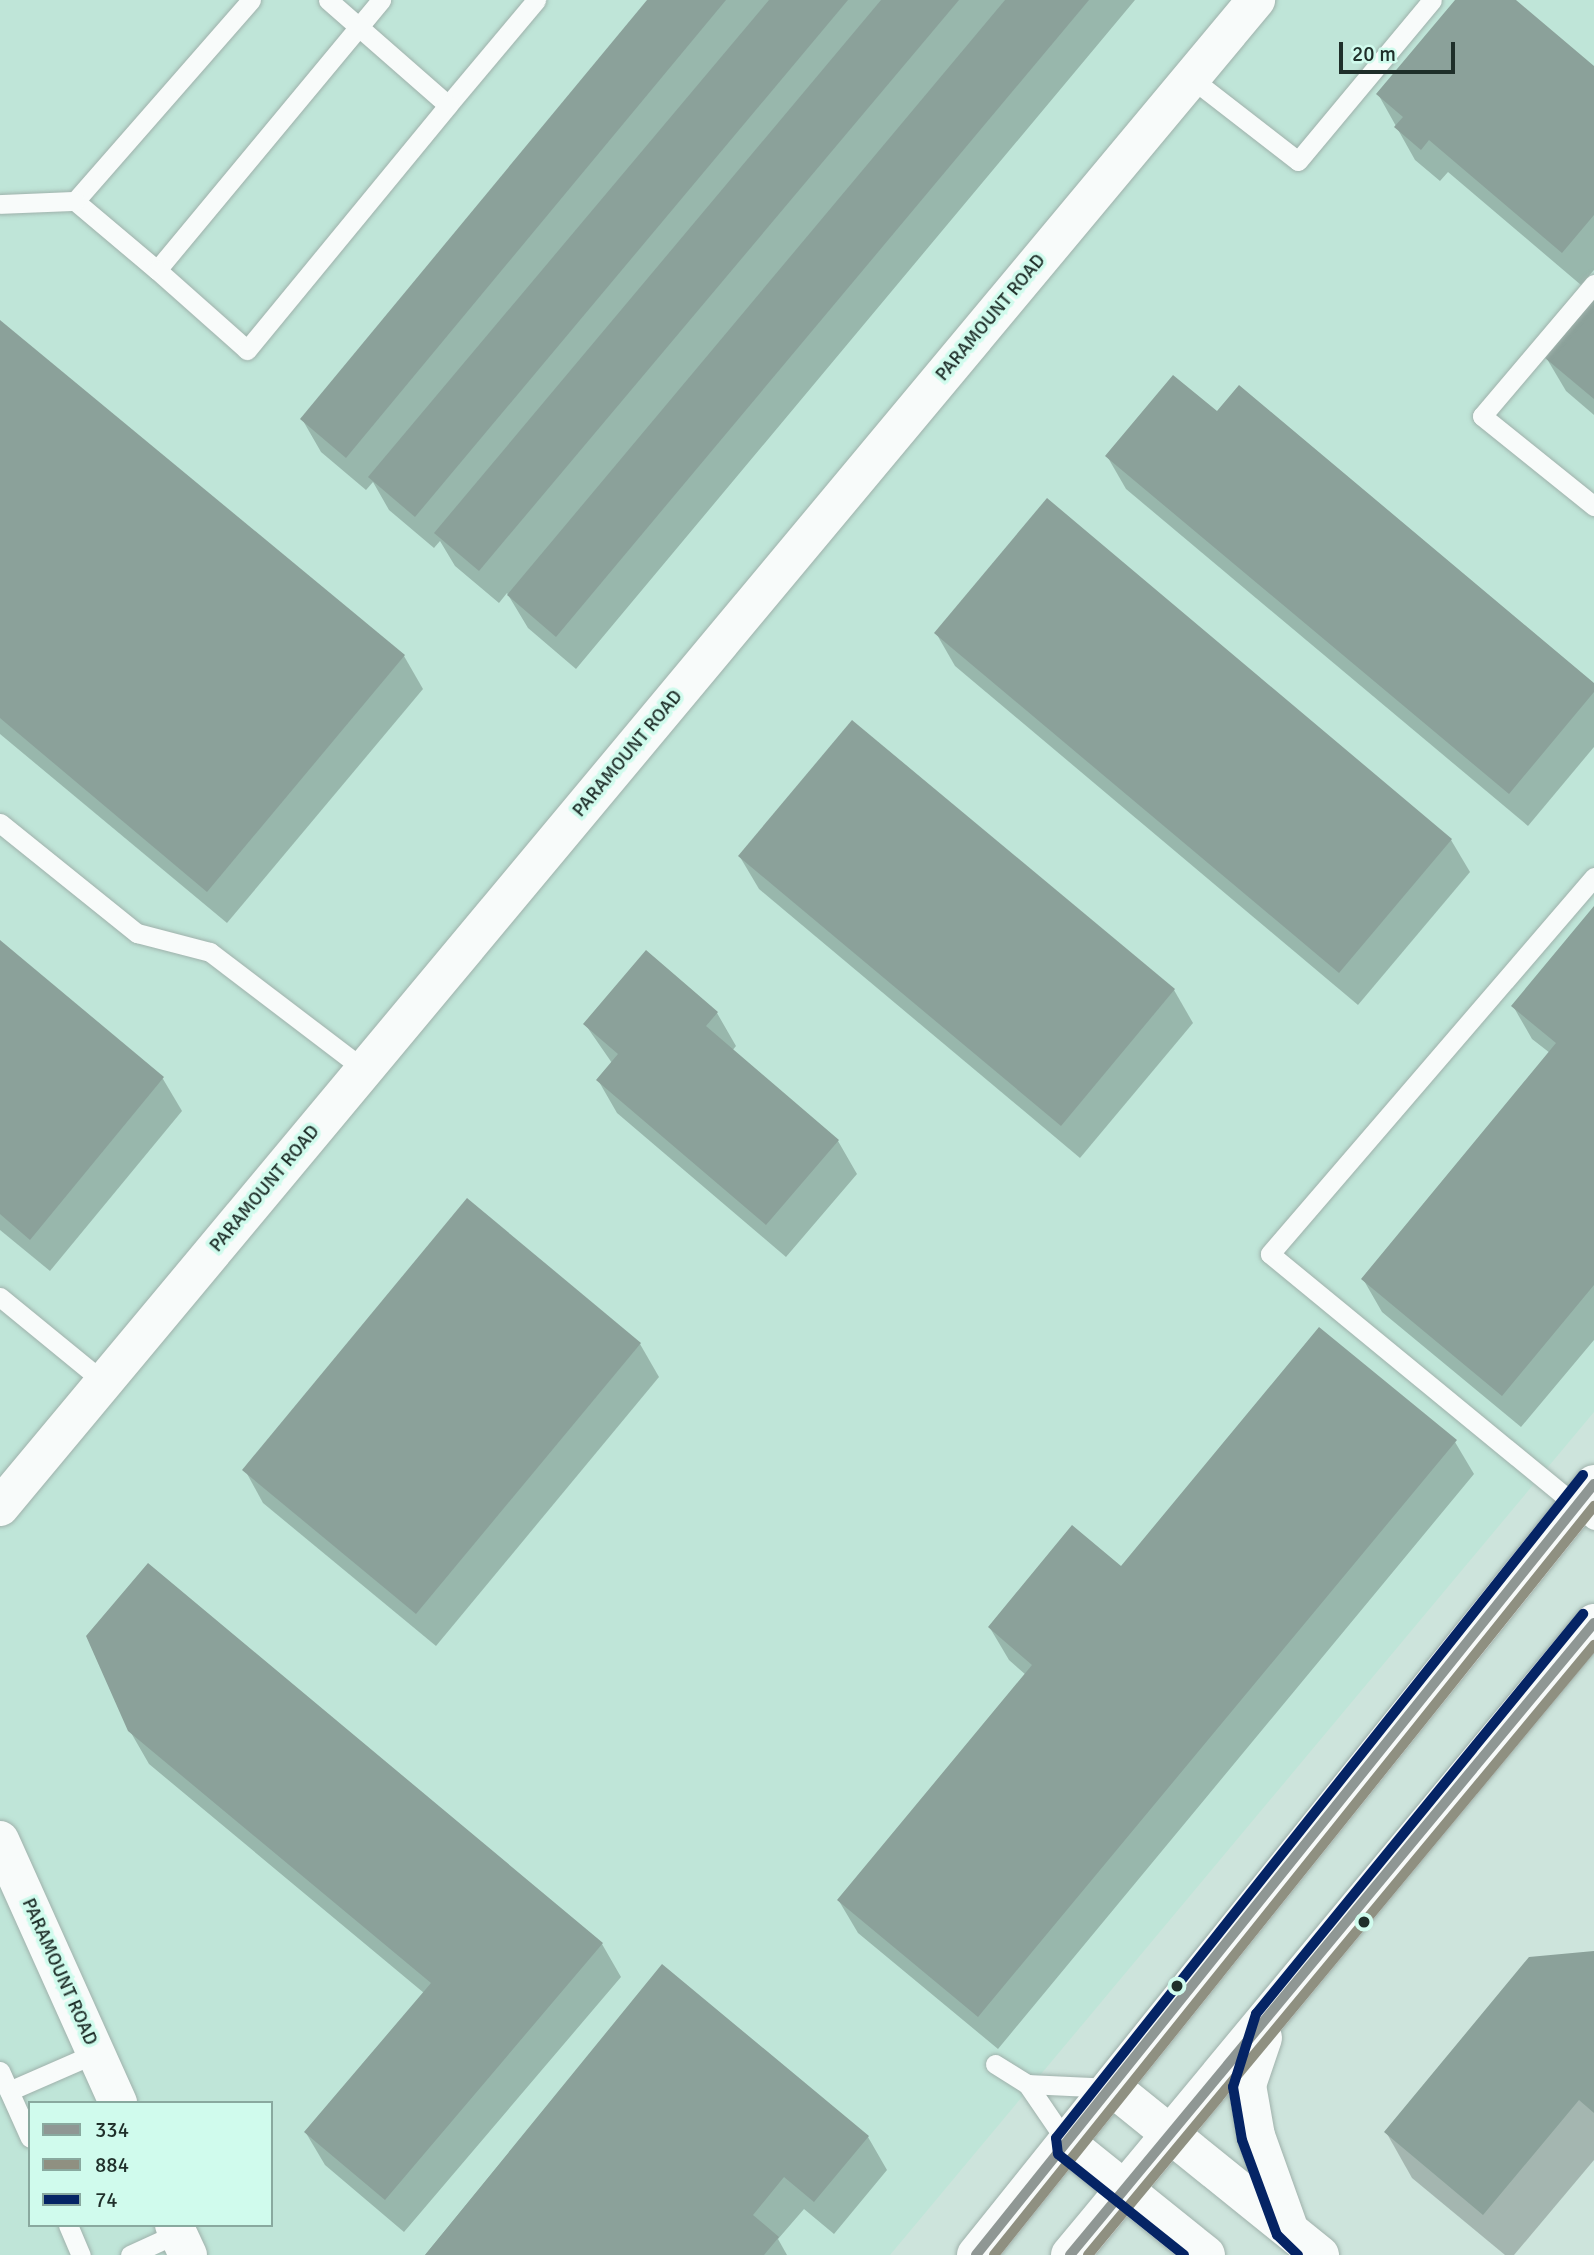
<!DOCTYPE html>
<html>
<head>
<meta charset="utf-8">
<style>
	body { margin:0 }
	#map { position:relative; width:1594px; height:2255px; overflow:hidden; background:#cde4dc; font-family:Signika,sans-serif }
	div>[style] { position:absolute }
	[style*='--x'] { left:calc(var(--x)*1px); top:calc(var(--y)*1px); width:calc(var(--w)*1px); rotate:calc(var(--a)*1deg) }
	.built>* { inset:0; background:#bfe5d8 }
	.shadow>* { inset:0; background:#0003 }
	.building>* { inset:0; background:#8ba19a }
	.roads { filter:drop-shadow(0 0 2px #9fb1ab) drop-shadow(0 0 2px #9fb1ab) }
	.lane>* { height:19px; margin:-9.5px; padding:0 9.5px; transform-origin:9.5px; border-radius:9.5px; background:#f8fbfa }
	.street>* { height:38px; margin:-19px; padding:0 19px; transform-origin:19px; border-radius:19px; background:#f8fbfa }
	.secondary>* { height:38px; margin:-19px; padding:0 19px; transform-origin:19px; border-radius:19px; background:#f8fbfa }
	.bus-1>* { height:10px; margin:-5px; padding:0 5px; transform-origin:5px; border-radius:5px; background:#8f9794 }
	.bus-2>* { height:10px; margin:-5px; padding:0 5px; transform-origin:5px; border-radius:5px; background:#8f9081 }
	.bus-3>* { height:10px; margin:-5px; padding:0 5px; transform-origin:5px; border-radius:5px; background:#052465 }
	.dots>* { width:19px; height:19px; translate:-50% -50%; box-sizing:border-box; border:4px solid #d0fbed; border-radius:50% }
	span { translate:-50% -50%; white-space:nowrap; text-align:center; line-height:1.15; -webkit-text-stroke:7px #d0fbed; paint-order:stroke }
	.street-label { font-size:19px; color:#1f2f2a }
	.legend { position:absolute; left:28px; top:2101px; width:245px; height:126px; box-sizing:border-box; background:#d0fbed; border:2px solid #89a99f; margin:0; padding:9px 12px; list-style:none; font-size:21px; color:#1f2f2a }
	.legend li { display:flex; align-items:center; gap:14px; height:35px }
	.legend b { width:35px; border:2px solid #89a99f }
	.scale { position:absolute; left:1339px; top:42px; width:116px; height:32px; box-sizing:border-box; border:4px solid #1f2f2a; border-top:0; padding-left:9px; font-size:21px; line-height:24px; white-space:nowrap; color:#1f2f2a; -webkit-text-stroke:5px #d0fbed; paint-order:stroke }
</style>
</head>
<body>
<div id="map">
	<div class="built">
		<i style="clip-path:polygon(evenodd,0 0,1594px 0,1594px 1412px,890px 2255px,0 2255px,0 0,30px 2103px,271px 2103px,271px 2225px,30px 2225px,30px 2103px)"></i>
	</div>
	<div class="shadow">
		<i style="clip-path:polygon(649px 0,1135px 0,576px 669px,528px 628px,507px 593px,499px 603px,455px 566px,440px 541px,434px 548px,389px 510px,373px 482px,366px 490px,321px 452px,302px 419px)"></i>
		<i style="clip-path:polygon(1457px 0,1514px 0,1594px 68px,1594px 270px,1581px 285px,1448px 172px,1440px 181px,1415px 160px,1378px 94px)"></i>
		<i style="clip-path:polygon(1594px 304px,1594px 415px,1566px 391px,1547px 359px)"></i>
		<i style="clip-path:polygon(0 322px,404px 656px,423px 689px,227px 923px,0 734px)"></i>
		<i style="clip-path:polygon(1218px 414px,1594px 685px,1594px 747px,1528px 826px,1126px 489px,1107px 456px)"></i>
		<i style="clip-path:polygon(936px 633px,1451px 840px,1470px 872px,1358px 1005px,955px 666px)"></i>
		<i style="clip-path:polygon(740px 857px,1174px 990px,1193px 1023px,1080px 1158px,759px 889px)"></i>
		<i style="clip-path:polygon(1594px 908px,1594px 1340px,1521px 1427px,1382px 1312px,1363px 1279px,1550px 1053px,1532px 1039px,1513px 1006px)"></i>
		<i style="clip-path:polygon(0 942px,163px 1079px,182px 1111px,50px 1271px,0 1230px)"></i>
		<i style="clip-path:polygon(646px 953px,717px 1013px,736px 1046px,732px 1051px,838px 1141px,857px 1174px,786px 1257px,617px 1113px,598px 1080px,612px 1063px,585px 1024px)"></i>
		<i style="clip-path:polygon(640px 1344px,659px 1377px,436px 1646px,263px 1503px,245px 1470px)"></i>
		<i style="clip-path:polygon(1455px 1442px,1474px 1474px,998px 2049px,858px 1933px,839px 1901px,1026px 1675px,1009px 1660px,990px 1628px,1121px 1568px)"></i>
		<i style="clip-path:polygon(130px 1731px,602px 1944px,621px 1977px,404px 2232px,325px 2165px,306px 2133px,424px 1993px,149px 1764px)"></i>
		<i style="clip-path:polygon(1594px 1953px,1594px 2160px,1514px 2255px,1505px 2255px,1412px 2178px,1386px 2132px)"></i>
		<i style="clip-path:polygon(662px 1966px,868px 2137px,887px 2170px,834px 2234px,804px 2209px,778px 2239px,787px 2255px,425px 2255px)"></i>
	</div>
	<div class="building">
		<i style="clip-path:polygon(647px 0,726px 0,346px 458px,300px 419px)"></i>
		<i style="clip-path:polygon(769px 0,848px 0,415px 517px,368px 477px)"></i>
		<i style="clip-path:polygon(881px 0,959px 0,479px 571px,434px 533px)"></i>
		<i style="clip-path:polygon(1005px 0,1089px 0,556px 637px,507px 595px)"></i>
		<i style="clip-path:polygon(1455px 0,1516px 0,1594px 66px,1594px 215px,1562px 253px,1429px 140px,1421px 150px,1394px 127px,1403px 117px,1376px 94px)"></i>
		<i style="clip-path:polygon(1594px 299px,1594px 399px,1545px 358px)"></i>
		<i style="clip-path:polygon(0 320px,405px 655px,207px 892px,0 718px)"></i>
		<i style="clip-path:polygon(1173px 375px,1217px 411px,1239px 385px,1594px 683px,1594px 692px,1509px 794px,1105px 456px)"></i>
		<i style="clip-path:polygon(1047px 498px,1452px 839px,1339px 973px,934px 633px)"></i>
		<i style="clip-path:polygon(852px 720px,1175px 989px,1061px 1126px,738px 856px)"></i>
		<i style="clip-path:polygon(1594px 906px,1594px 1285px,1502px 1396px,1361px 1279px,1556px 1043px,1511px 1006px)"></i>
		<i style="clip-path:polygon(0 940px,164px 1077px,30px 1240px,0 1214px)"></i>
		<i style="clip-path:polygon(646px 950px,718px 1012px,706px 1026px,839px 1140px,766px 1225px,596px 1080px,618px 1054px,583px 1024px)"></i>
		<i style="clip-path:polygon(467px 1198px,641px 1343px,416px 1614px,242px 1470px)"></i>
		<i style="clip-path:polygon(1319px 1327px,1457px 1440px,978px 2017px,837px 1900px,1032px 1665px,988px 1627px,1072px 1525px,1121px 1566px)"></i>
		<i style="clip-path:polygon(148px 1563px,603px 1943px,385px 2200px,304px 2132px,431px 1983px,128px 1731px,86px 1636px)"></i>
		<i style="clip-path:polygon(1594px 1951px,1594px 2113px,1579px 2100px,1483px 2215px,1384px 2132px,1529px 1957px)"></i>
		<i style="clip-path:polygon(662px 1964px,869px 2136px,814px 2202px,784px 2177px,753px 2215px,779px 2237px,764px 2255px,425px 2255px)"></i>
	</div>
	<div class="roads">
		<div class="lane">
			<i style="--x:251;--y:0;--w:267;--a:131.2"></i>
			<i style="--x:75;--y:201;--w:107;--a:40.1"></i>
			<i style="--x:157;--y:270;--w:351;--a:-50.3"></i>
			<i style="--x:328;--y:0;--w:159;--a:41.2"></i>
			<i style="--x:448;--y:105;--w:137;--a:-50"></i>
			<i style="--x:1191;--y:78;--w:135;--a:37.8"></i>
			<i style="--x:1298;--y:161;--w:209;--a:-50.2"></i>
			<i style="--x:0;--y:204;--w:75;--a:-2.3"></i>
			<i style="--x:157;--y:270;--w:120;--a:41.6"></i>
			<i style="--x:247;--y:350;--w:317;--a:-50.6"></i>
			<i style="--x:1594;--y:284;--w:173;--a:130.3"></i>
			<i style="--x:1482;--y:416;--w:144;--a:38.8"></i>
			<i style="--x:0;--y:823;--w:176;--a:38.8"></i>
			<i style="--x:137;--y:933;--w:75;--a:14.6"></i>
			<i style="--x:210;--y:952;--w:195;--a:37.3"></i>
			<i style="--x:1594;--y:877;--w:497;--a:130.7"></i>
			<i style="--x:1270;--y:1254;--w:419;--a:39.4"></i>
			<i style="--x:0;--y:1297;--w:134;--a:39.3"></i>
			<i style="--x:995;--y:2064;--w:38;--a:32"></i>
			<i style="--x:0;--y:2071;--w:73;--a:65.9"></i>
			<i style="--x:9;--y:2091;--w:95;--a:-23.6"></i>
			<i style="--x:1068;--y:2144;--w:73;--a:-124.3"></i>
			<i style="--x:1027;--y:2084;--w:85;--a:2.7"></i>
			<i style="--x:68;--y:2225;--w:33;--a:67"></i>
			<i style="--x:130;--y:2255;--w:53;--a:-24.6"></i>
		</div>
		<div class="street">
			<i style="--x:0;--y:1507;--w:1962;--a:-50.19"></i>
			<i style="--x:0;--y:1840;--w:288;--a:65.8"></i>
			<i style="--x:174;--y:2225;--w:33;--a:65"></i>
		</div>
		<div class="secondary">
			<i style="--x:1263;--y:2038;--w:50;--a:108.8"></i>
			<i style="--x:1247;--y:2085;--w:52;--a:80"></i>
			<i style="--x:1256;--y:2136;--w:98;--a:70.3"></i>
			<i style="--x:1113;--y:2088;--w:266;--a:38.9"></i>
			<i style="--x:1068;--y:2144;--w:177;--a:38.8"></i>
			<i style="--x:976;--y:2255;--w:988;--a:-51.29"></i>
			<i style="--x:1070;--y:2255;--w:821;--a:-50.34"></i>
		</div>
	</div>
	<div class="bus-1">
		<i style="--x:976;--y:2255;--w:988;--a:-51.29"></i>
		<i style="--x:1070;--y:2255;--w:821;--a:-50.34"></i>
	</div>
	<div class="bus-2">
		<i style="--x:994;--y:2255;--w:960;--a:-51.3"></i>
		<i style="--x:1088;--y:2255;--w:793;--a:-50.32"></i>
	</div>
	<div class="bus-3">
		<i style="--x:1184;--y:2255;--w:161;--a:-141.3"></i>
		<i style="--x:1058;--y:2154;--w:16;--a:-97"></i>
		<i style="--x:1056;--y:2138;--w:847;--a:-51.52"></i>
		<i style="--x:1298;--y:2255;--w:29;--a:-136"></i>
		<i style="--x:1277;--y:2235;--w:101;--a:-110.2"></i>
		<i style="--x:1242;--y:2140;--w:54;--a:-99.6"></i>
		<i style="--x:1233;--y:2087;--w:77;--a:-72.5"></i>
		<i style="--x:1256;--y:2014;--w:517;--a:-50.73"></i>
	</div>
	<div class="dots">
		<i style="left:1364px;top:1922px;background:#1f2f2a"></i>
		<i style="left:1177px;top:1986px;background:#1f2f2a"></i>
	</div>
	<div class="street-label">
		<span style="left:991px;top:318px;rotate:-50deg">PARAMOUNT ROAD</span>
		<span style="left:628px;top:754px;rotate:-50deg">PARAMOUNT ROAD</span>
		<span style="left:265px;top:1189px;rotate:-50deg">PARAMOUNT ROAD</span>
		<span style="left:59px;top:1972px;rotate:66deg">PARAMOUNT ROAD</span>
	</div>
	<ul class="legend">
	<li><b style="height:9px;background:#8f9794"></b>334</li>
	<li><b style="height:9px;background:#8f9081"></b>884</li>
	<li><b style="height:9px;background:#052465"></b>74</li>
	</ul>
	<div class="scale">20 m</div>
</div>
</body>
</html>
